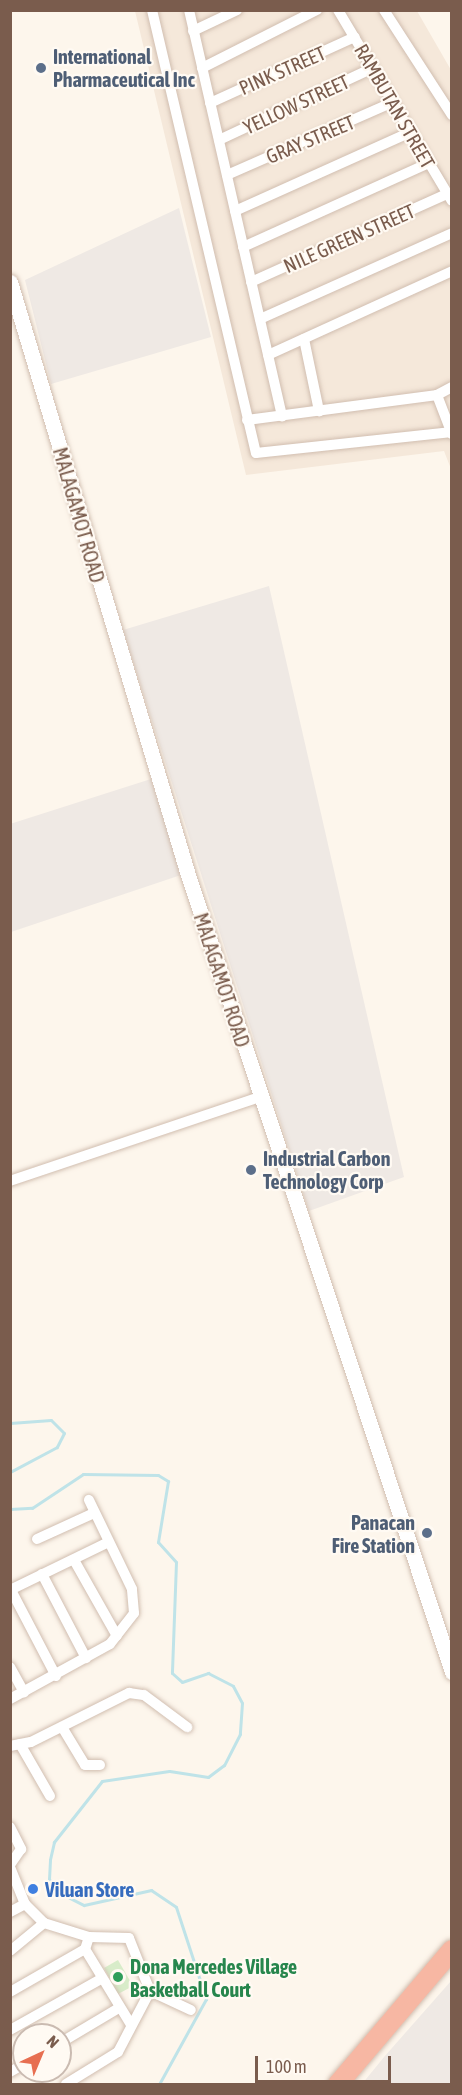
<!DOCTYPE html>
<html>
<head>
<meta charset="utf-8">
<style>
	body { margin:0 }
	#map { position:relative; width:462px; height:2095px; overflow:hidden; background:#fdf6ec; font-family:"Asap Condensed",sans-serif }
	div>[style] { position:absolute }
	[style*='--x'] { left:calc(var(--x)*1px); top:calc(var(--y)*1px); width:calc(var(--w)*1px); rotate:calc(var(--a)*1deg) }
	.residential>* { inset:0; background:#f5e8da }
	.industrial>* { inset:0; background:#efe9e4 }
	.green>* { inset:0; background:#d8ecc9 }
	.stream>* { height:3px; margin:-1.5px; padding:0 1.5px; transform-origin:1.5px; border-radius:1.5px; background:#bfe3e8 }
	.roads { filter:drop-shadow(0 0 2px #d1beb0) drop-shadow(0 0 2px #d1beb0) }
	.street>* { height:10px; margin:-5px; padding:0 5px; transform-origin:5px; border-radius:5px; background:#fff }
	.secondary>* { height:15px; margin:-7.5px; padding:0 7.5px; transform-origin:7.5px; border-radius:7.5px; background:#fff }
	.highway>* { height:20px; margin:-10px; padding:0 10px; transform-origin:10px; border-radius:10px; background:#f7b7a3 }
	.dots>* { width:16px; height:16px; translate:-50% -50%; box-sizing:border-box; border:3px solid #fffaf3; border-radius:50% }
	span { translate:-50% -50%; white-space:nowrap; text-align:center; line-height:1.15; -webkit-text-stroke:4.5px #fffaf3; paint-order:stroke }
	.service-label { font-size:20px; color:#4e5e75; font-weight:700 }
	.left { translate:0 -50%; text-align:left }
	.right { translate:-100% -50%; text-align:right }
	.street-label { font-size:20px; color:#7a5c4d }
	.shop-label { font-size:20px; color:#366cbe; font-weight:700 }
	.leisure-label { font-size:20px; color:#27864d; font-weight:700 }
	.frame { position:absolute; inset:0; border:12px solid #7a5c4d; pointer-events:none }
	.north { position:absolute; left:12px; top:2023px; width:60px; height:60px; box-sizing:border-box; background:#fffaf3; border:2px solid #cabbb1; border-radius:50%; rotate:44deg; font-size:16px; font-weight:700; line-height:24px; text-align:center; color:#7a5c4d }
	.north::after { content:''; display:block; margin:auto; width:21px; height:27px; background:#e76f51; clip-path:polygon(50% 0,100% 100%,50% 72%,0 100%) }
	.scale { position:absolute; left:255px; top:2056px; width:136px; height:27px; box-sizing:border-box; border:3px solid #7a5c4d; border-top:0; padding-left:8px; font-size:18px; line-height:21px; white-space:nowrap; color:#7a5c4d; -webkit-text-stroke:4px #fffaf3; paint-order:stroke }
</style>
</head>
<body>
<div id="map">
	<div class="residential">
		<i style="clip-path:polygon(135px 11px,417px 11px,451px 70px,451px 469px,444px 451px,246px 475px)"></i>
	</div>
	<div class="industrial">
		<i style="clip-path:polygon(179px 208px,211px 337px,51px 384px,25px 280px)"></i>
		<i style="clip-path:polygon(269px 586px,404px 1177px,309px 1211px,123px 630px)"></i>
		<i style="clip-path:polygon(151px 779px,181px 875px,11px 932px,10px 824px)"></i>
		<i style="clip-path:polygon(451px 1981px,451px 2084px,362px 2084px,384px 2057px)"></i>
	</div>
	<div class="green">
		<i style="clip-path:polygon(118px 1960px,133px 1986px,118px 1994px,104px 1968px)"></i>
	</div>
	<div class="stream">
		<i style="--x:10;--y:1423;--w:41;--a:-4.2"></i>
		<i style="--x:51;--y:1420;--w:18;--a:45"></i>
		<i style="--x:64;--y:1433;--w:16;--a:117"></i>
		<i style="--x:57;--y:1447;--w:53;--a:152"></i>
		<i style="--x:10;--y:1509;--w:22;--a:-3"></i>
		<i style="--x:32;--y:1508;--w:61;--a:-33.7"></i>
		<i style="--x:83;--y:1474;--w:75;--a:0.8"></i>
		<i style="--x:158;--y:1475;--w:12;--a:31"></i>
		<i style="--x:168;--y:1481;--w:62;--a:99.3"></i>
		<i style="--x:158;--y:1542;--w:27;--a:48"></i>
		<i style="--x:176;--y:1562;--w:111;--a:92.1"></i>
		<i style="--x:172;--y:1673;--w:13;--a:42"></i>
		<i style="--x:182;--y:1682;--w:28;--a:-19"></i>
		<i style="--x:208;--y:1673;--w:28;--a:27"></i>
		<i style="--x:233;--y:1686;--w:19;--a:62"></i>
		<i style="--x:242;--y:1703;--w:31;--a:94"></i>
		<i style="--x:240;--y:1734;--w:35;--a:117"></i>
		<i style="--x:224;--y:1765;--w:20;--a:143"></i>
		<i style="--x:208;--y:1777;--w:39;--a:-171"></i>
		<i style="--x:169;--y:1771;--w:68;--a:171.5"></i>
		<i style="--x:102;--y:1781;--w:78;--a:128.2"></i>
		<i style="--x:54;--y:1842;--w:18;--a:103"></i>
		<i style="--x:50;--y:1860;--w:19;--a:93"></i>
		<i style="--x:49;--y:1879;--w:16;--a:55"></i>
		<i style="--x:58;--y:1892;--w:29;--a:27"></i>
		<i style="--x:84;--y:1905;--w:69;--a:-12.6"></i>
		<i style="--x:151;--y:1890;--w:30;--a:34"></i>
		<i style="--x:176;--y:1907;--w:97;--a:71.9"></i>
		<i style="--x:206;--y:1999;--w:97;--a:118.9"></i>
	</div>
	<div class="roads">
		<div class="street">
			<i style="--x:152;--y:10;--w:455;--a:76.8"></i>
			<i style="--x:256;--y:453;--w:197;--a:-6.1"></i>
			<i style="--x:189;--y:10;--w:417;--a:77.1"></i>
			<i style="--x:338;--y:10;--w:222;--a:59.2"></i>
			<i style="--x:384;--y:10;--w:125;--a:57.1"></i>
			<i style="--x:193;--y:31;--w:49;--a:-25.5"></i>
			<i style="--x:202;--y:68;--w:129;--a:-26.8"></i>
			<i style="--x:210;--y:103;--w:159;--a:-24.5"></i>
			<i style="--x:219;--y:140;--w:170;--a:-25.1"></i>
			<i style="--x:227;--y:175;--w:181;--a:-23.7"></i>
			<i style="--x:235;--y:211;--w:193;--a:-24.2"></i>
			<i style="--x:243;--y:247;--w:204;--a:-24.3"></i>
			<i style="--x:251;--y:282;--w:215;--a:-24.2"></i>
			<i style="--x:260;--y:319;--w:210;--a:-24.1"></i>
			<i style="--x:304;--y:339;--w:74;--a:78.2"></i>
			<i style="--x:268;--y:355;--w:202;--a:-24.5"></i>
			<i style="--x:437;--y:395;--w:42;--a:69"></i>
			<i style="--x:247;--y:420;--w:192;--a:-7.5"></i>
			<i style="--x:437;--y:395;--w:17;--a:-28"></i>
			<i style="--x:10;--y:1181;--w:264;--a:-18.6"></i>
			<i style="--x:37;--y:1539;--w:63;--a:-24.5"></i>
			<i style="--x:74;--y:1560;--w:87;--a:60.5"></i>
			<i style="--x:42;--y:1574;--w:95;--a:62.4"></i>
			<i style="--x:10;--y:1590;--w:108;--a:-25.9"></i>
			<i style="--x:11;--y:1590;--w:97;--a:62.4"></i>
			<i style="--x:10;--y:1667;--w:29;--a:61"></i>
			<i style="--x:10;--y:1699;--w:114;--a:-28.8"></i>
			<i style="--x:110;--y:1644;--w:39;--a:-52"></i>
			<i style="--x:134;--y:1613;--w:24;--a:-95"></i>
			<i style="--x:132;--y:1589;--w:99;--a:-115.8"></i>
			<i style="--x:62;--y:1727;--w:44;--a:58.8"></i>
			<i style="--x:85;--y:1765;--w:15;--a:0"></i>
			<i style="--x:20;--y:1744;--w:60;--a:60"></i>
			<i style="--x:10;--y:1746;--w:21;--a:-11"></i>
			<i style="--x:31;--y:1742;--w:110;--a:-26.6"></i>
			<i style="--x:129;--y:1693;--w:15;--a:8"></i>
			<i style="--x:144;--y:1695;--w:54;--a:36.7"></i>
			<i style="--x:10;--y:1827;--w:25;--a:63"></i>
			<i style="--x:21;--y:1849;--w:19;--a:125"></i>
			<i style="--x:10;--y:1867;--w:40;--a:68"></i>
			<i style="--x:25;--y:1904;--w:27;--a:45"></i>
			<i style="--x:44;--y:1923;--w:47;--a:17.3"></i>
			<i style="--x:89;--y:1937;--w:40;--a:1.4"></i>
			<i style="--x:129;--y:1938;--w:57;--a:68.4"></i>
			<i style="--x:150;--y:1991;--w:45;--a:24.9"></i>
			<i style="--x:10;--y:1912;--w:17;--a:-28"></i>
			<i style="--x:89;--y:1937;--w:13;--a:108"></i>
			<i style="--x:85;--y:1949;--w:87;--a:58.7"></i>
			<i style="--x:10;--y:1951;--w:44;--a:-39.5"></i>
			<i style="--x:10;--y:1992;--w:86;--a:-29.8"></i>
			<i style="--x:10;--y:2030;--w:104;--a:-29.3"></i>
			<i style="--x:60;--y:2043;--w:66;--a:-30.8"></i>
			<i style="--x:10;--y:2072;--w:16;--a:-30"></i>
			<i style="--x:66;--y:2084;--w:61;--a:-31.6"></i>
			<i style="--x:118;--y:2052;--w:69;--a:-62.3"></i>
		</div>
		<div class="secondary">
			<i style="--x:10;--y:282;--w:619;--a:73.29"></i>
			<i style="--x:188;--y:875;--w:840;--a:71.67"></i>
		</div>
		<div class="highway">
			<i style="--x:338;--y:2084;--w:176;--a:-49.6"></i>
		</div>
	</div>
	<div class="dots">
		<i style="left:41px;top:68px;background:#5c6f8a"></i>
		<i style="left:251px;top:1170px;background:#5c6f8a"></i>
		<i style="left:427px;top:1533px;background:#5c6f8a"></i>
		<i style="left:33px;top:1889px;background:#3f7fe0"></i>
		<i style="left:118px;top:1977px;background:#2e9e5b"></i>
	</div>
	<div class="service-label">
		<span class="left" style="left:53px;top:68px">International<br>Pharmaceutical Inc</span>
		<span class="left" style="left:263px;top:1170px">Industrial Carbon<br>Technology Corp</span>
		<span class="right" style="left:415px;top:1534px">Panacan<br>Fire Station</span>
	</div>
	<div class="street-label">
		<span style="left:282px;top:70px;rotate:-24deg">PINK STREET</span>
		<span style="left:296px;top:104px;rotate:-25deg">YELLOW STREET</span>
		<span style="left:395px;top:106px;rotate:60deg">RAMBUTAN STREET</span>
		<span style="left:310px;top:139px;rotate:-23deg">GRAY STREET</span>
		<span style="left:349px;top:238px;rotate:-24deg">NILE GREEN STREET</span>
		<span style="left:79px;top:515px;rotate:74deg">MALAGAMOT ROAD</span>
		<span style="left:222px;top:980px;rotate:72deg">MALAGAMOT ROAD</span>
	</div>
	<div class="shop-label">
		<span class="left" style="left:45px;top:1889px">Viluan Store</span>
	</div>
	<div class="leisure-label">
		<span class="left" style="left:130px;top:1978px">Dona Mercedes Village<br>Basketball Court</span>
	</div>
	<div class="frame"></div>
	<div class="north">N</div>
	<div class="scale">100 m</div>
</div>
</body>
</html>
